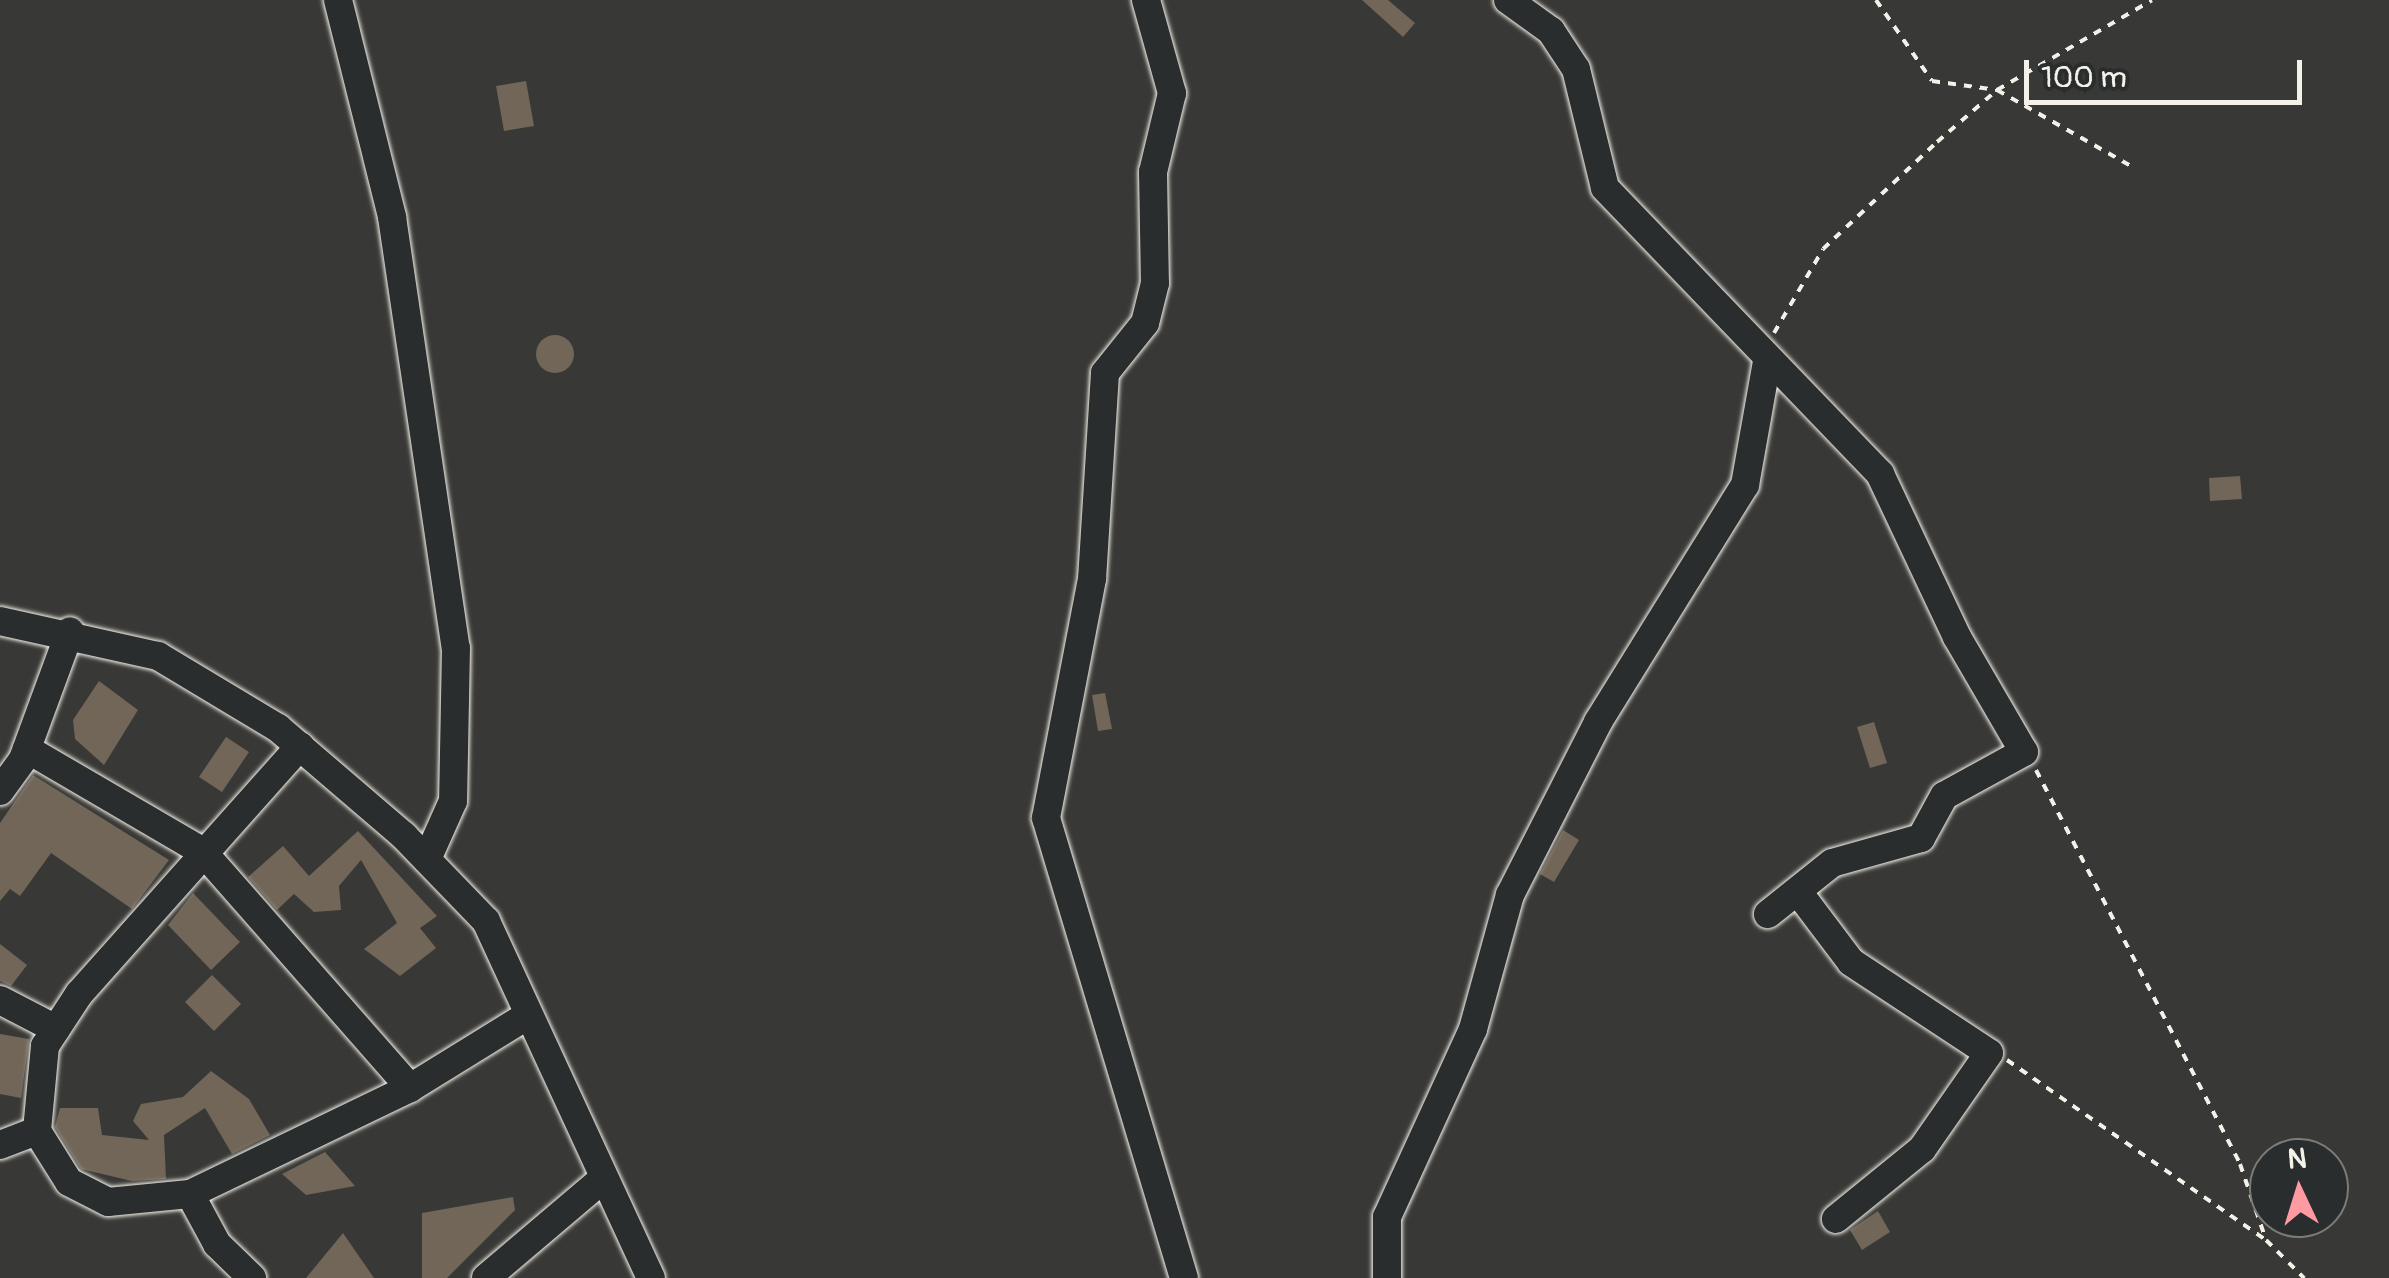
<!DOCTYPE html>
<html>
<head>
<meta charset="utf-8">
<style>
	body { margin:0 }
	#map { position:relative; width:2389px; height:1278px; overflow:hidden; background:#383836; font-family:Pangolin,sans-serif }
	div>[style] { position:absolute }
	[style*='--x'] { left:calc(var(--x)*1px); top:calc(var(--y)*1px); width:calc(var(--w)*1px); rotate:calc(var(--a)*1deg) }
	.building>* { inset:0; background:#716658 }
	.round { border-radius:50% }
	.path>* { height:4px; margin-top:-2px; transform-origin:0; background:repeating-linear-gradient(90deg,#f4f1e8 0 8px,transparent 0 16px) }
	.roads { filter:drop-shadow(0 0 2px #f4f1e8) drop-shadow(0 0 2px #f4f1e8) }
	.minor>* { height:28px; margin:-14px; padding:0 14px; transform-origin:14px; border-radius:14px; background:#2a2d2e }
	span { translate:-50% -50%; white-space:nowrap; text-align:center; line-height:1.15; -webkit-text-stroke:8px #2a2d2e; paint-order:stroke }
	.north { position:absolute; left:2249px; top:1138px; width:100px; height:100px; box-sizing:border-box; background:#2a2d2e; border:2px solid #7b7b78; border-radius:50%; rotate:356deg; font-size:28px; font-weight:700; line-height:40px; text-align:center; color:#f4f1e8 }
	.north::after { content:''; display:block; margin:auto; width:35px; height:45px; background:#ff9aa2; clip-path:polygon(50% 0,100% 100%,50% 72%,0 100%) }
	.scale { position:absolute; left:2024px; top:60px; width:278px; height:45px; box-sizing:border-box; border:5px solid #f4f1e8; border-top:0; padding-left:12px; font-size:30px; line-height:35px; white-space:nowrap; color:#f4f1e8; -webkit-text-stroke:8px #2a2d2e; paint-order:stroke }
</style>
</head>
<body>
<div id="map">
	<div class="building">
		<i style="clip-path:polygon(1362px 0,1388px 0,1415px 23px,1403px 37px)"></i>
		<i style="clip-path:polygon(526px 81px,534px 126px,504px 131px,496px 86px)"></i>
		<i class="round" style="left:536px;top:335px;width:38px;height:38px"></i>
		<i style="clip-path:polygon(2240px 476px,2242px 499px,2210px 501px,2209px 478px)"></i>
		<i style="clip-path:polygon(99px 681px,138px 710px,104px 765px,75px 739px,73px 720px)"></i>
		<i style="clip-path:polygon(1105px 693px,1112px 729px,1098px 731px,1092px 695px)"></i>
		<i style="clip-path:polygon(1874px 722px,1887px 763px,1870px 768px,1857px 727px)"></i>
		<i style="clip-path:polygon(226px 737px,249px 752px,222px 792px,199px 777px)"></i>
		<i style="clip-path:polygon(33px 775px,169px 860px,132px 909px,51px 853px,20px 896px,10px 889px,0 901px,0 823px)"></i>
		<i style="clip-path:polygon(1563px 830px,1579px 840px,1554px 882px,1540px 874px)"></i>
		<i style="clip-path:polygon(358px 831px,437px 916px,420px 928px,436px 948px,400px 976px,364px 949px,397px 923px,361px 860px,339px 886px,341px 910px,314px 912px,294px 894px,277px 910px,248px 877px,283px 846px,309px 876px)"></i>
		<i style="clip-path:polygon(193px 893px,240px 942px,211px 970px,168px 925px)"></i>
		<i style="clip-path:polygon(0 944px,27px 965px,11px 986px,0 981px)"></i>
		<i style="clip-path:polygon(212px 975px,241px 1004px,214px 1031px,185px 1002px)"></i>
		<i style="clip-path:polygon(0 1034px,29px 1039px,21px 1098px,0 1094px)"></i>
		<i style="clip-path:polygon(211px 1071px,249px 1099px,270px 1135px,232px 1154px,205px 1108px,164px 1135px,166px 1179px,132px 1181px,81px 1169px,55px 1127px,60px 1108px,98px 1108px,102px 1135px,149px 1140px,133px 1121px,141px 1104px,183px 1097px)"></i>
		<i style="clip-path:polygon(325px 1152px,355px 1186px,306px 1195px,282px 1174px)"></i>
		<i style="clip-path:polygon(513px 1197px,515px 1210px,447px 1278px,422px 1278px,422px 1213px)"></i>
		<i style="clip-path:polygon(1878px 1211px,1890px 1232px,1862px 1250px,1850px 1230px)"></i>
		<i style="clip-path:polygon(343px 1233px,374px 1278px,306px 1278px)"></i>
	</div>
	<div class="path">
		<i style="--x:1876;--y:0;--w:98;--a:55.3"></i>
		<i style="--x:1932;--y:81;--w:66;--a:7.9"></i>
		<i style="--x:1997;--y:90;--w:154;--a:29.6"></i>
		<i style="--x:1774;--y:333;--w:97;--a:-59.7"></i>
		<i style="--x:1823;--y:249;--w:156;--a:-43.2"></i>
		<i style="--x:1937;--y:142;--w:79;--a:-40.9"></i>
		<i style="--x:1997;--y:90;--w:179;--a:-30.1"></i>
		<i style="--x:2036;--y:770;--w:444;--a:62.6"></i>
		<i style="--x:2240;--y:1164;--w:80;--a:71.1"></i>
		<i style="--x:2007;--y:1060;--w:315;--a:34.8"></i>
		<i style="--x:2266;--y:1240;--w:54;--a:45"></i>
	</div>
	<div class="roads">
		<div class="minor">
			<i style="--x:338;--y:0;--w:224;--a:76"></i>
			<i style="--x:392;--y:217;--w:436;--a:81.6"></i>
			<i style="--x:456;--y:648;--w:153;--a:91.1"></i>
			<i style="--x:453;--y:801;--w:64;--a:114.1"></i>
			<i style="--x:1146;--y:0;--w:97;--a:74.4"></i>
			<i style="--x:1172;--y:93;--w:81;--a:103.5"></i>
			<i style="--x:1153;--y:172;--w:111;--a:89"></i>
			<i style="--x:1155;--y:283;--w:41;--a:104"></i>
			<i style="--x:1145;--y:323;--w:64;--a:128.7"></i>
			<i style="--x:1105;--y:373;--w:206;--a:93.6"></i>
			<i style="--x:1092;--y:579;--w:243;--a:100.9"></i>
			<i style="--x:1046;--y:818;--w:480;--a:73.3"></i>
			<i style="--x:1508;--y:0;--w:53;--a:35.8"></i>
			<i style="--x:1551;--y:31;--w:45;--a:56.7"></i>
			<i style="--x:1576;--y:69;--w:122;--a:76.3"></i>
			<i style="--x:1605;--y:188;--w:397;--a:46.1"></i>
			<i style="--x:1880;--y:474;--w:180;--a:64.7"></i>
			<i style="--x:1957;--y:637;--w:133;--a:59.8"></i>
			<i style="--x:2024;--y:752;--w:91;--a:151.2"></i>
			<i style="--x:1944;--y:796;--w:48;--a:118.7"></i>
			<i style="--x:1921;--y:838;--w:92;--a:164.3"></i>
			<i style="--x:1832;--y:863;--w:82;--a:141.4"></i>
			<i style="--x:0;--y:621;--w:162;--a:12.5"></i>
			<i style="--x:158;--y:656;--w:140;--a:31"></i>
			<i style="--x:278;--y:728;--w:166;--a:40.6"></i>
			<i style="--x:404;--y:836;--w:118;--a:46"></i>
			<i style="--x:486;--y:921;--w:393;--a:65.2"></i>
			<i style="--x:300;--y:746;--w:332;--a:131.7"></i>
			<i style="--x:79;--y:994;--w:62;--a:123.2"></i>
			<i style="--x:45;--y:1046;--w:85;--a:95.4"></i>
			<i style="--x:37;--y:1131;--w:60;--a:57.9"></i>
			<i style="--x:69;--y:1182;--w:44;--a:27.1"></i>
			<i style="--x:108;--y:1202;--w:82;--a:-5.6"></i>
			<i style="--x:190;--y:1194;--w:244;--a:-25.7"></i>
			<i style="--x:410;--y:1088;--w:139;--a:-31.7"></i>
			<i style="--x:27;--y:749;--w:204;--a:30.3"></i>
			<i style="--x:203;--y:852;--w:314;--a:48.7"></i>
			<i style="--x:0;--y:791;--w:39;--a:-54"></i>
			<i style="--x:23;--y:759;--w:136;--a:-69.8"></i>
			<i style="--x:1799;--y:893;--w:86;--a:53"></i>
			<i style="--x:1851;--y:962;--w:165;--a:33.4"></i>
			<i style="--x:1989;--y:1053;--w:117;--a:124.9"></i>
			<i style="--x:1922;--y:1149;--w:111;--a:140.9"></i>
			<i style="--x:0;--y:1000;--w:63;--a:27.4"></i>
			<i style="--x:0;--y:1145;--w:40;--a:-21"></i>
			<i style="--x:190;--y:1194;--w:57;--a:61.6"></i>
			<i style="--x:217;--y:1244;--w:49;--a:44.2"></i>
			<i style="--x:486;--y:1278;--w:148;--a:-40.3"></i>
			<i style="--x:1387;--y:1278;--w:61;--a:-90"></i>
			<i style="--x:1387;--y:1217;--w:207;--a:-65.4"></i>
			<i style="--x:1473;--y:1029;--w:139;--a:-74.6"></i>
			<i style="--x:1510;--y:895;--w:194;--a:-63"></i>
			<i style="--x:1598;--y:722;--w:279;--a:-58.2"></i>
			<i style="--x:1745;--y:485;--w:125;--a:-79.9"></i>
		</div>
	</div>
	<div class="north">N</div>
	<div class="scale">100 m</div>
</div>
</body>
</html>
